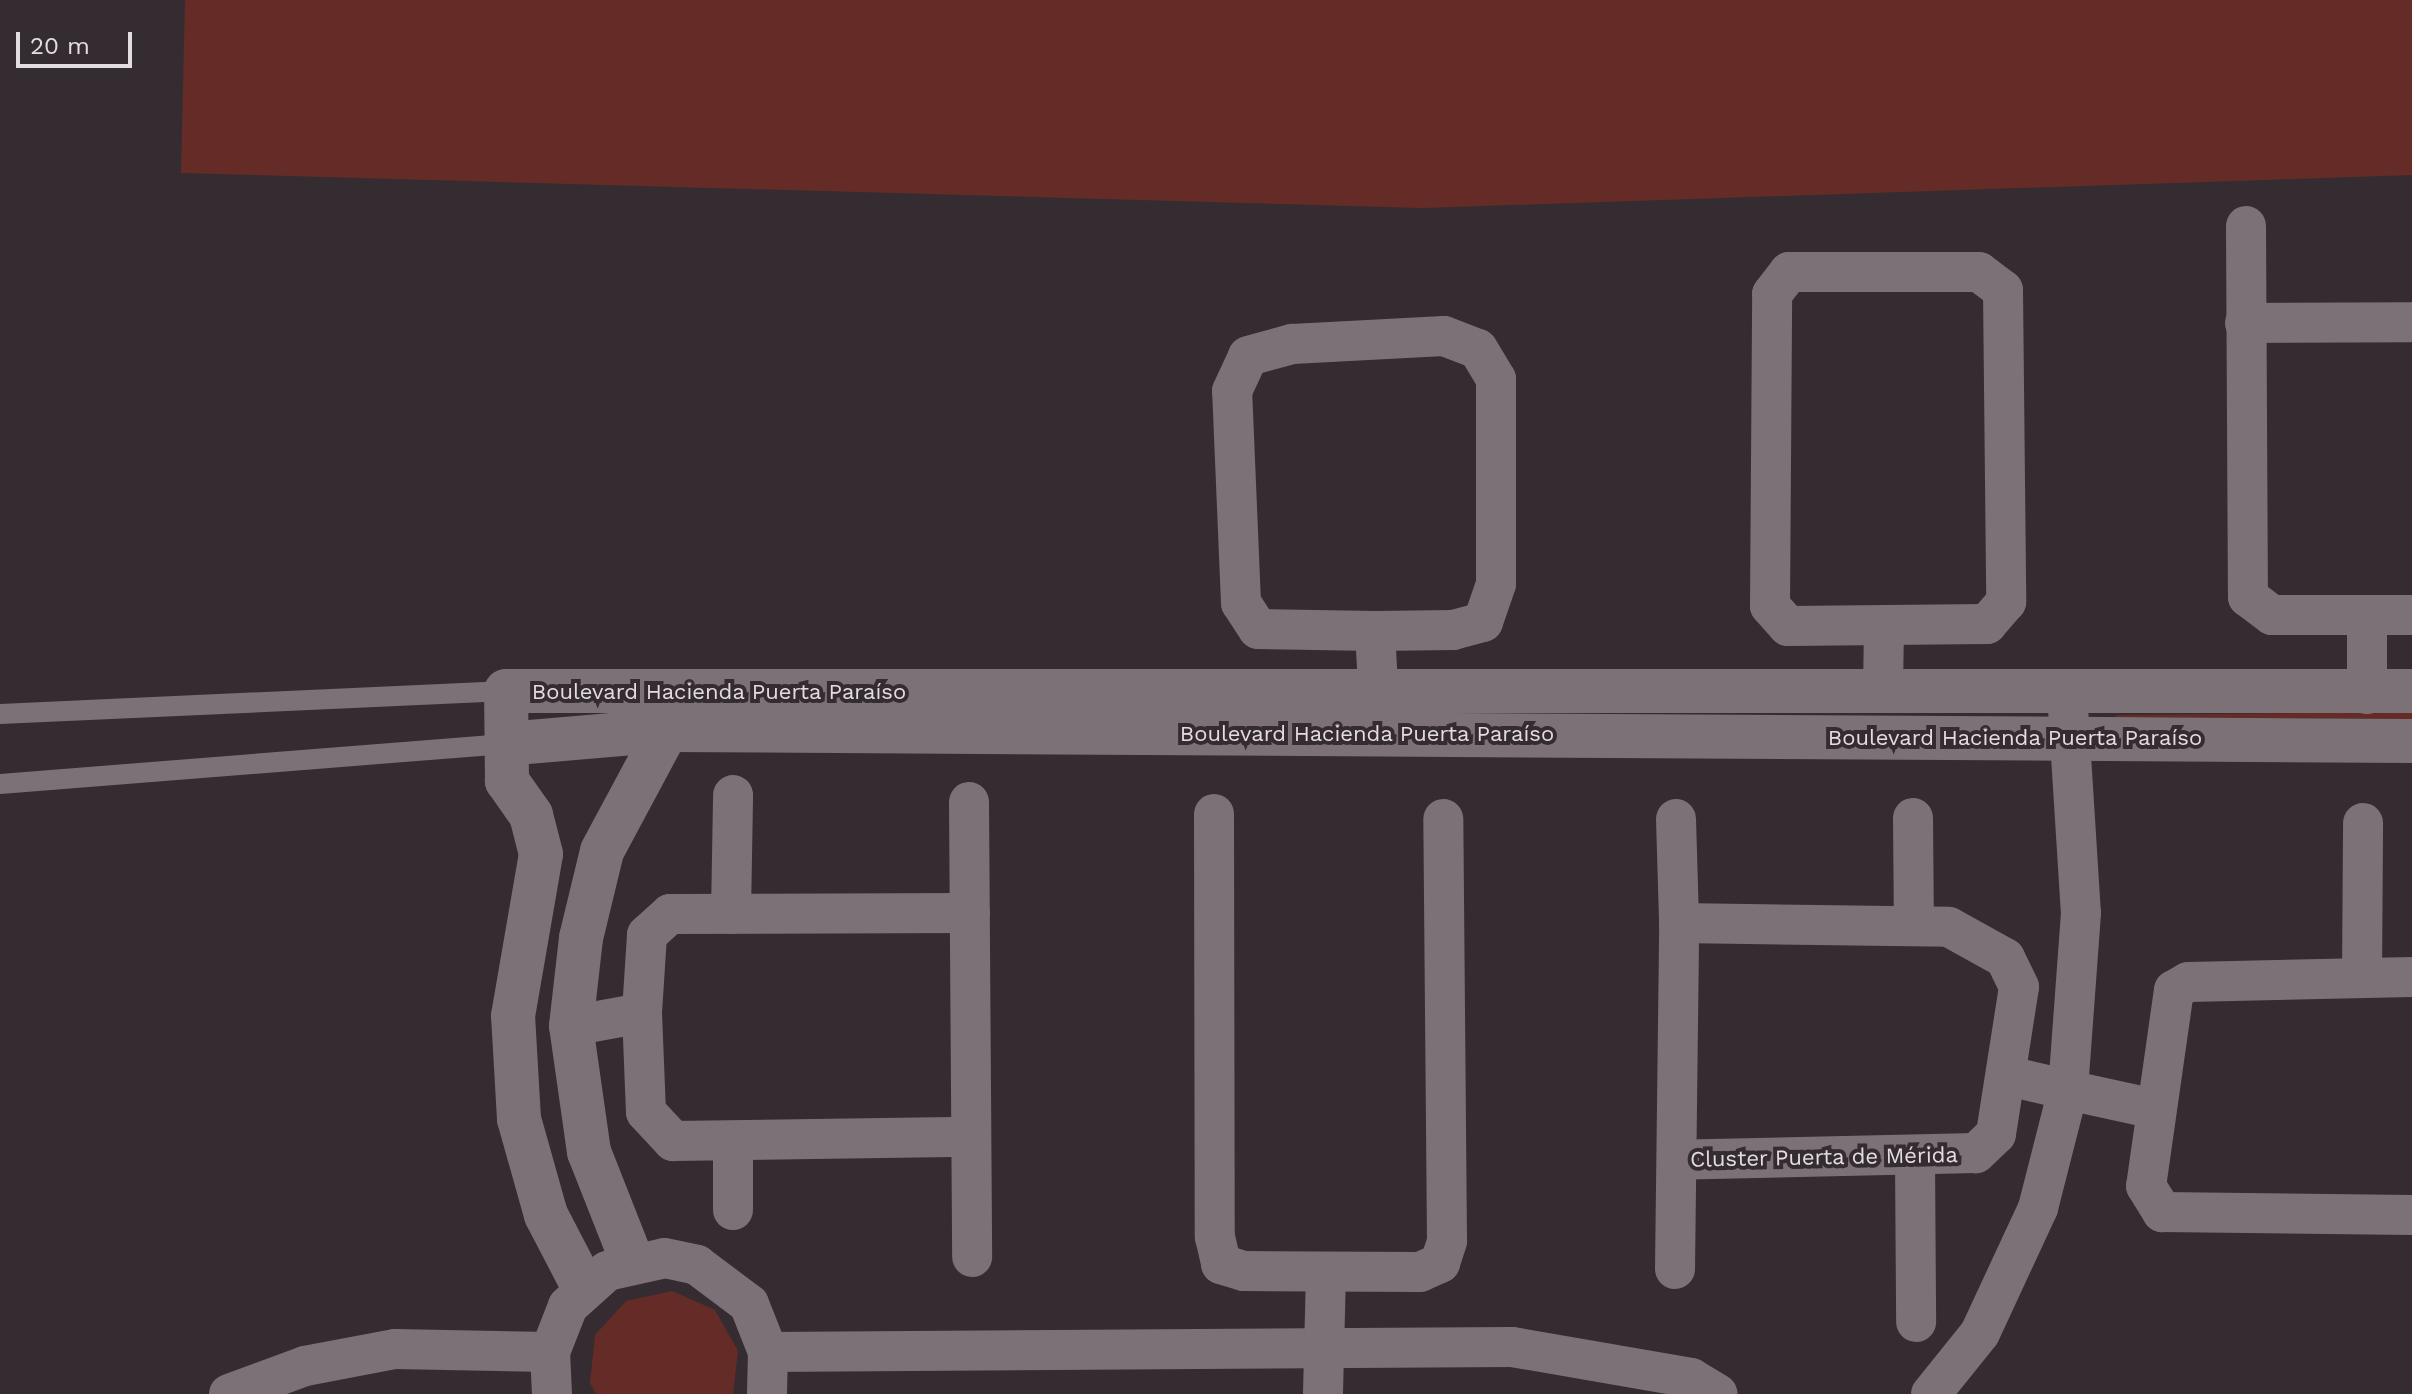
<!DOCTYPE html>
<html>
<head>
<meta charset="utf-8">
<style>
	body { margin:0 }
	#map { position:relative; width:2412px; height:1394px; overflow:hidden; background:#352c31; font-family:"Work Sans",sans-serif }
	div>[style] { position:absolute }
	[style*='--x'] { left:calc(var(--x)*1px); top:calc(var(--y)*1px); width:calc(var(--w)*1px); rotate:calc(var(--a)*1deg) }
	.green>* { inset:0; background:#652c27 }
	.service>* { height:20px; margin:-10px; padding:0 10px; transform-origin:10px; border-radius:10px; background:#7c7177 }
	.minor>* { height:40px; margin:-20px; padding:0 20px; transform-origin:20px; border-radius:20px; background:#7c7177 }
	.tertiary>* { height:44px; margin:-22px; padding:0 22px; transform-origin:22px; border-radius:22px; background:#7c7177 }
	span { translate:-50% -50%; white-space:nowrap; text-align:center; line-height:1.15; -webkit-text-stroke:8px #352c31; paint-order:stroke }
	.street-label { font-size:22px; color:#e3dce0 }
	.scale { position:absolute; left:16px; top:32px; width:116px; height:36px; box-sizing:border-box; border:4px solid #e3dce0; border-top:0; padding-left:10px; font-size:24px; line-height:28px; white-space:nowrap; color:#e3dce0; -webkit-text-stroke:6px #352c31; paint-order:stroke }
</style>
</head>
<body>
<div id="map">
	<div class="green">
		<i style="clip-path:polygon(185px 0,2412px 0,2412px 175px,1423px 208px,181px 173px)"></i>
		<i style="clip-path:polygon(2412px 712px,2412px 719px,2115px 717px,2117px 715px)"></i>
		<i style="clip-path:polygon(672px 1291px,715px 1310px,738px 1351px,733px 1394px,596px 1394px,590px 1383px,595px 1335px,626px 1301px)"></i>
	</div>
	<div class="service">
		<i style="--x:0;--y:714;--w:507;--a:-2.6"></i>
		<i style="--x:0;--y:784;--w:507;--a:-4.53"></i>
	</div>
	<div class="minor">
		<i style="--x:2246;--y:226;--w:371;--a:89.7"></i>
		<i style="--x:2248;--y:597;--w:30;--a:37"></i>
		<i style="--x:2272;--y:615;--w:140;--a:0"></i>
		<i style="--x:1789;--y:272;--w:190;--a:0"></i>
		<i style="--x:1979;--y:272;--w:30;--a:37"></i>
		<i style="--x:2003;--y:290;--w:312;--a:89.4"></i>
		<i style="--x:2006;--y:602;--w:29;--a:131"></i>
		<i style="--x:1987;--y:624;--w:199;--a:179.4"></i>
		<i style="--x:1788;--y:626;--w:27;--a:-132"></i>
		<i style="--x:1770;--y:606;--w:312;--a:-89.6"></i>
		<i style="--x:1772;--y:294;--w:28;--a:-52"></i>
		<i style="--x:2245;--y:323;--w:167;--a:-0.3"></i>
		<i style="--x:2367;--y:617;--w:77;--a:90"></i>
		<i style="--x:1375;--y:631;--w:117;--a:-179"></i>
		<i style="--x:1258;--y:629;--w:31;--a:-123"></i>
		<i style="--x:1241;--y:603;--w:212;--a:-92.4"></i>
		<i style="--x:1232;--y:391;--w:38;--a:-65"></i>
		<i style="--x:1248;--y:356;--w:46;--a:-15.3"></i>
		<i style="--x:1292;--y:344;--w:152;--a:-3"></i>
		<i style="--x:1444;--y:336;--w:36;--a:21"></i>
		<i style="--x:1478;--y:349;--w:35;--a:59"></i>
		<i style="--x:1496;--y:379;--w:205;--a:90"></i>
		<i style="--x:1496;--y:584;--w:40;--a:108.9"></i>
		<i style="--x:1483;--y:622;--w:31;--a:165"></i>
		<i style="--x:1453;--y:630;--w:78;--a:179.3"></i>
		<i style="--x:1375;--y:631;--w:91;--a:86.9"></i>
		<i style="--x:1883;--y:690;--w:65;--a:-89.1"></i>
		<i style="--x:2067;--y:692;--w:221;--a:86.4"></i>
		<i style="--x:2081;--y:913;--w:177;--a:94.2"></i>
		<i style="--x:2068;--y:1090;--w:89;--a:12.3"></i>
		<i style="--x:969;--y:802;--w:455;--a:89.6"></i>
		<i style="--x:1214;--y:814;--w:423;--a:89.9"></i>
		<i style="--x:1215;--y:1237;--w:28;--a:77"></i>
		<i style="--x:1221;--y:1264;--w:24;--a:17"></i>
		<i style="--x:1244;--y:1271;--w:176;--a:0.3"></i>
		<i style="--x:1420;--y:1272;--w:22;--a:-24"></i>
		<i style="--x:1440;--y:1263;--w:23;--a:-72"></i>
		<i style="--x:1447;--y:1241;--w:422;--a:-90.5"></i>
		<i style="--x:1913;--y:818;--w:108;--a:89.5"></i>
		<i style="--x:1676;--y:819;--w:104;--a:88.3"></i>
		<i style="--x:1679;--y:923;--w:270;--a:0.8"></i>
		<i style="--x:1949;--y:927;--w:64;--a:29"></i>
		<i style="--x:2005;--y:958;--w:32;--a:64"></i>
		<i style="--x:2019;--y:987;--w:149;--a:98.9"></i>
		<i style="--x:1996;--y:1134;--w:28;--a:136"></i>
		<i style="--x:1976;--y:1153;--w:299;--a:178.7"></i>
		<i style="--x:970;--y:913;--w:300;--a:179.8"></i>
		<i style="--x:670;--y:914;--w:31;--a:138"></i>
		<i style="--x:647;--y:935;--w:78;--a:93.7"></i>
		<i style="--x:642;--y:1013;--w:99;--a:87.7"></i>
		<i style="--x:646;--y:1112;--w:40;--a:47"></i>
		<i style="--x:673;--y:1141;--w:297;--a:-0.8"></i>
		<i style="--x:731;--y:914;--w:119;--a:-89"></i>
		<i style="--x:2362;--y:977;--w:154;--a:-89.6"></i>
		<i style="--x:2412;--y:977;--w:224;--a:178.7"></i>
		<i style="--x:2188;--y:982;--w:16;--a:150"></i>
		<i style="--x:2174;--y:990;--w:198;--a:98.1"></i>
		<i style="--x:2146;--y:1186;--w:31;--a:58"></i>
		<i style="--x:2162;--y:1212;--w:250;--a:0.7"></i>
		<i style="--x:571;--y:1026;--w:72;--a:-10.4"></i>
		<i style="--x:1915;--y:1159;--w:163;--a:89.6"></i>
		<i style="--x:733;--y:1210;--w:66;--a:-90"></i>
		<i style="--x:1675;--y:1269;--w:346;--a:-89.3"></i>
		<i style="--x:768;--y:1352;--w:744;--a:-0.39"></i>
		<i style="--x:1512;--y:1347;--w:182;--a:9.8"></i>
		<i style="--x:1691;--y:1378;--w:31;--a:31"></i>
		<i style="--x:229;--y:1394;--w:81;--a:-20.2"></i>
		<i style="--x:305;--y:1366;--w:92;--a:-10.7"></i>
		<i style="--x:395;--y:1349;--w:155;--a:1.1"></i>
		<i style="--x:552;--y:1394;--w:42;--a:-92.7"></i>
		<i style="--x:550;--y:1352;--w:49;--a:-68.6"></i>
		<i style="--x:568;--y:1306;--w:52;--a:-41.9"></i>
		<i style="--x:607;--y:1271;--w:59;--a:-12.6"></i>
		<i style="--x:665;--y:1258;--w:33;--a:12"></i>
		<i style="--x:697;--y:1265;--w:65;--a:36.9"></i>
		<i style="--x:749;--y:1304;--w:52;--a:68.4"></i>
		<i style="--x:768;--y:1352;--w:42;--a:91.4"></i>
		<i style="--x:1323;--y:1394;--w:121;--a:-88.6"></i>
		<i style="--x:1931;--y:1394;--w:78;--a:-51.2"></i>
		<i style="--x:1980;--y:1333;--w:138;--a:-65.1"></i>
		<i style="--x:2038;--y:1208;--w:122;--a:-75.7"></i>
		<i style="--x:2068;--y:1090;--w:61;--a:-166.7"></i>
	</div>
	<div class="tertiary">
		<i style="--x:505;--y:744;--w:163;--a:-4.9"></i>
		<i style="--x:667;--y:730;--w:1745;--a:0.36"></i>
		<i style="--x:632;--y:1261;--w:117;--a:-111.5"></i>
		<i style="--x:589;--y:1152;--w:127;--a:-98.1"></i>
		<i style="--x:571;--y:1026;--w:89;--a:-83.5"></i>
		<i style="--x:581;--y:938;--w:89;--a:-76.4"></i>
		<i style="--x:602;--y:851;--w:137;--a:-61.8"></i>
		<i style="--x:584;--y:1288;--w:82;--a:-117.5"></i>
		<i style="--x:546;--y:1215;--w:100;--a:-105.7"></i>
		<i style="--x:519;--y:1119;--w:103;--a:-93.3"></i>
		<i style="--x:513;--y:1016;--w:164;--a:-80.2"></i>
		<i style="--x:541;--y:854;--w:40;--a:-104.4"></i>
		<i style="--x:531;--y:815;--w:42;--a:-125.2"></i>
		<i style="--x:507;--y:781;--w:90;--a:-90.6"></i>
		<i style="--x:506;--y:691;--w:1906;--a:0"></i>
	</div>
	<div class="street-label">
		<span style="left:719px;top:692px">Boulevard Hacienda Puerta Paraíso</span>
		<span style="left:1367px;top:734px">Boulevard Hacienda Puerta Paraíso</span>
		<span style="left:2015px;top:738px">Boulevard Hacienda Puerta Paraíso</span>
		<span style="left:1824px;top:1157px;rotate:-1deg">Cluster Puerta de Mérida</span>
	</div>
	<div class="scale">20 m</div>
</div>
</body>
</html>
